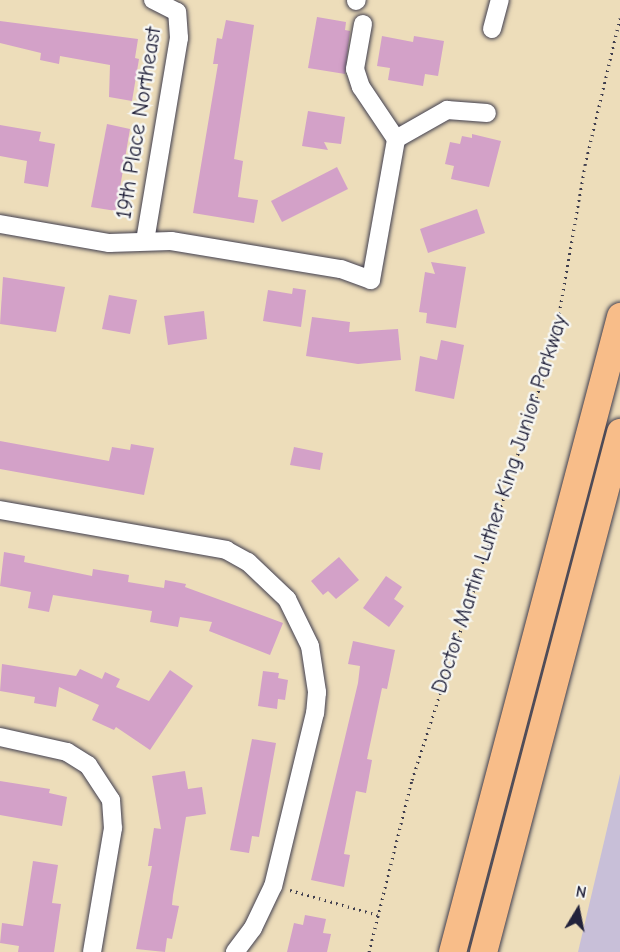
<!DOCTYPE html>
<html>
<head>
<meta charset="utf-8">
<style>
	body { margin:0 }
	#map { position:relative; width:620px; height:952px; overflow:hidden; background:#edddba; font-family:"Comic Neue",sans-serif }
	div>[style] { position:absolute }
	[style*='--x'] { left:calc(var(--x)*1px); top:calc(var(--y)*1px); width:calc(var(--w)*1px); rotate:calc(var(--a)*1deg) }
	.industrial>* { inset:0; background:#c8bfd8 }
	.building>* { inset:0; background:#d3a1c8 }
	.path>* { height:3px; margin-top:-1.5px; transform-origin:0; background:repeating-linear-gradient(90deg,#403e4e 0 1.5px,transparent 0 6px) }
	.roads { filter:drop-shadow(0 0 2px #403e4e) drop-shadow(0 0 2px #403e4e) }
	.minor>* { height:18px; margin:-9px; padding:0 9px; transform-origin:9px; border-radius:9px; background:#fff }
	.highway>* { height:27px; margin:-13.5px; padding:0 13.5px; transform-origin:13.5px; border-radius:13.5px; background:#f8bd89 }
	span { translate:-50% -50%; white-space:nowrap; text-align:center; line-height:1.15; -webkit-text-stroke:5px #f6f6f2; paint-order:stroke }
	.street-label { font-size:22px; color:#22223b }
	.north { position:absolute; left:548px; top:880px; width:60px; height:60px; -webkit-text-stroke:4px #f6f6f2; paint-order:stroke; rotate:10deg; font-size:16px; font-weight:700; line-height:24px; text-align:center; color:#22223b }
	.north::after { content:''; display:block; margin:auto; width:21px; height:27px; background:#22223b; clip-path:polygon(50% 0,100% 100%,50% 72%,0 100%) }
</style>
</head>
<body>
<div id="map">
	<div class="industrial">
		<i style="clip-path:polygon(620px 774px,620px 952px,578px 952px)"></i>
	</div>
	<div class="building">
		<i style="clip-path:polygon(317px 17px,346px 22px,345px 30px,350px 31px,345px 74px,308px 68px)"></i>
		<i style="clip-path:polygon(226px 20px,254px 25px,234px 159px,243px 161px,238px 197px,258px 200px,254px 223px,193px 213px,218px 64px,213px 64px,217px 38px,222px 39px)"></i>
		<i style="clip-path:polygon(0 21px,138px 39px,135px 58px,139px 59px,132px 101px,109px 97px,110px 65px,60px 56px,59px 64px,40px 60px,41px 53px,0 43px)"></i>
		<i style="clip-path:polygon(382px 36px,413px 42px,414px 36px,444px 41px,438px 76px,425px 74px,423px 86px,388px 80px,390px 68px,377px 66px)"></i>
		<i style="clip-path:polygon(308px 111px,345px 117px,341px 144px,324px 142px,328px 150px,302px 146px)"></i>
		<i style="clip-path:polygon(107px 124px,130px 129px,116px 211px,91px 207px)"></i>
		<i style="clip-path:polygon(0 125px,41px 132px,39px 141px,55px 144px,48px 187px,24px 183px,27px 161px,0 156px)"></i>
		<i style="clip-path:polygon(472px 134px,501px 141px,489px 187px,451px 179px,454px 166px,445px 164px,450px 142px,460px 144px,462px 136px,472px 138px)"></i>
		<i style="clip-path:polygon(337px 167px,348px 189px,282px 222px,271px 201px)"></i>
		<i style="clip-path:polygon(477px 209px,485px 233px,428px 253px,420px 229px)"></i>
		<i style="clip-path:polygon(431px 262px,466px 267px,456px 328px,426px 323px,427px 313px,419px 312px,425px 272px,435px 274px)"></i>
		<i style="clip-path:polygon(3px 277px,65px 287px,56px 332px,0 324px)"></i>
		<i style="clip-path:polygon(293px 288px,306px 290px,301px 327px,263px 321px,268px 290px,292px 294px)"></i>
		<i style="clip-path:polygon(109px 295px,137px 300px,130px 334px,102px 329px)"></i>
		<i style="clip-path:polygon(204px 311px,207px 339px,168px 345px,164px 316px)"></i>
		<i style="clip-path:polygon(312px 317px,350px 322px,349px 332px,398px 329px,401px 360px,358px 364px,306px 356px)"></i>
		<i style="clip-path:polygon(441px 340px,464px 345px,454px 399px,415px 391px,420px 356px,437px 360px)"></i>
		<i style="clip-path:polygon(0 441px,109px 461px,112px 447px,130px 450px,131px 444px,154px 448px,144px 495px,0 469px)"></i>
		<i style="clip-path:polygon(294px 447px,323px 453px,320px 470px,290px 465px)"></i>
		<i style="clip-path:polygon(4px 552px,25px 556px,24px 562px,92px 576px,93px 569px,129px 575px,128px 582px,164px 588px,165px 580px,186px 584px,185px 587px,283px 623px,270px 655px,209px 631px,212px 622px,180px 617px,178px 627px,150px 622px,152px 611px,53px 595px,49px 612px,28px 608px,31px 592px,0 586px)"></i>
		<i style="clip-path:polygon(339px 557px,359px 580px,336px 599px,328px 591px,323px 595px,311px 581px)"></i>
		<i style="clip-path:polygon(386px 576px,402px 587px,394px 599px,404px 606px,389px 627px,363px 608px)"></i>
		<i style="clip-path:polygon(353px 641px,395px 650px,387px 689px,382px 688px,367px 759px,372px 760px,366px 793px,356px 791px,344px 854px,350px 855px,344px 887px,311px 880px,358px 683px,360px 666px,348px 664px)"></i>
		<i style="clip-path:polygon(2px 664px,76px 676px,80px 669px,102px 679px,105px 672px,120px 679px,116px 687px,149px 701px,170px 670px,193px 686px,150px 750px,116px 727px,114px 730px,92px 720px,99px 705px,59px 687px,56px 707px,34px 703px,35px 697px,0 691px)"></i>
		<i style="clip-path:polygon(263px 671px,279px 673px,278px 678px,288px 680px,285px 700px,278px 699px,277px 709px,258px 706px)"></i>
		<i style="clip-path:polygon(252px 739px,276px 743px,259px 837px,252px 836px,249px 853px,230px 850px)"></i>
		<i style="clip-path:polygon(185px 771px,188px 789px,202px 787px,206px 814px,186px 817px,173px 895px,172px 905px,179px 906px,172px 939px,167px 938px,165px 952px,136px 949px,152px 866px,148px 866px,154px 828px,161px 829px,152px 776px)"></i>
		<i style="clip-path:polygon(0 781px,50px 789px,49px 793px,67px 797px,62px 826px,0 815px)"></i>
		<i style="clip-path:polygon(33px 861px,58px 865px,52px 903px,61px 904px,54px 952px,18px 952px,19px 946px,0 943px,2px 923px,23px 926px)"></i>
		<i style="clip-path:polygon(305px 915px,326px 919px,323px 933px,331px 934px,327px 952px,287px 952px,294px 923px,303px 925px)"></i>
	</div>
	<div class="path">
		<i style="--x:290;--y:890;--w:91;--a:15.9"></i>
		<i style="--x:369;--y:952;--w:177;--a:-76"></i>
		<i style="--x:412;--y:780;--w:459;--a:-72"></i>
		<i style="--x:554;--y:343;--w:181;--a:-80.1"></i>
		<i style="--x:585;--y:165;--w:151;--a:-76.6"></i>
	</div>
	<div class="roads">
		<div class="minor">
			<i style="--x:356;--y:1;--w:1;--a:-45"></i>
			<i style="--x:363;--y:24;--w:46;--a:100.1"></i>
			<i style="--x:355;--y:69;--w:19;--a:72"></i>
			<i style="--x:361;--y:87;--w:63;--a:56.1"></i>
			<i style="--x:492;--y:29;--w:30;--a:-75"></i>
			<i style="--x:396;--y:139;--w:59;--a:-29.6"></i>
			<i style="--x:447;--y:110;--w:40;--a:4.3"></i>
			<i style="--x:0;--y:224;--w:111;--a:9.9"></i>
			<i style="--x:109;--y:243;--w:62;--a:-1.8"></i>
			<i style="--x:171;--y:241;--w:172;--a:9.4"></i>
			<i style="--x:341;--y:269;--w:32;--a:20"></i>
			<i style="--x:371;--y:280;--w:143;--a:-79.9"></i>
			<i style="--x:145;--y:241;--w:206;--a:-80.5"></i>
			<i style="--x:179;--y:38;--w:26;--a:-94"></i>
			<i style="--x:177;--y:12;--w:27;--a:-153"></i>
			<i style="--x:0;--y:510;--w:230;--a:10"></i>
			<i style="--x:226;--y:550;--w:25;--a:29"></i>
			<i style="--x:248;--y:562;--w:54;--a:43.5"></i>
			<i style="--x:287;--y:599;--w:52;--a:63.9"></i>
			<i style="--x:310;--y:646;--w:47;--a:81.3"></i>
			<i style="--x:317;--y:692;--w:21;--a:95"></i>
			<i style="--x:315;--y:713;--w:178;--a:103.6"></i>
			<i style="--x:273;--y:886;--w:47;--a:115.5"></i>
			<i style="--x:253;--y:928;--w:30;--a:127"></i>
			<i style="--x:0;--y:737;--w:69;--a:12.6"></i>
			<i style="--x:67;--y:752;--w:25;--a:32"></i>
			<i style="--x:88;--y:765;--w:42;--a:56.7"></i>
			<i style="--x:111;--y:800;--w:28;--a:86"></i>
			<i style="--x:113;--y:828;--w:126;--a:99.6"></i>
		</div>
		<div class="highway">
			<i style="--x:452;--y:952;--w:658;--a:-75.2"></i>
			<i style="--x:483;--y:952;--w:538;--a:-75.24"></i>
		</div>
	</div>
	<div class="street-label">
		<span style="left:139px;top:123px;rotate:-81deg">19th Place Northeast</span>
		<span style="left:500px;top:504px;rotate:-72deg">Doctor Martin Luther King Junior Parkway</span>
	</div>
	<div class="north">N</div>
</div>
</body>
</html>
